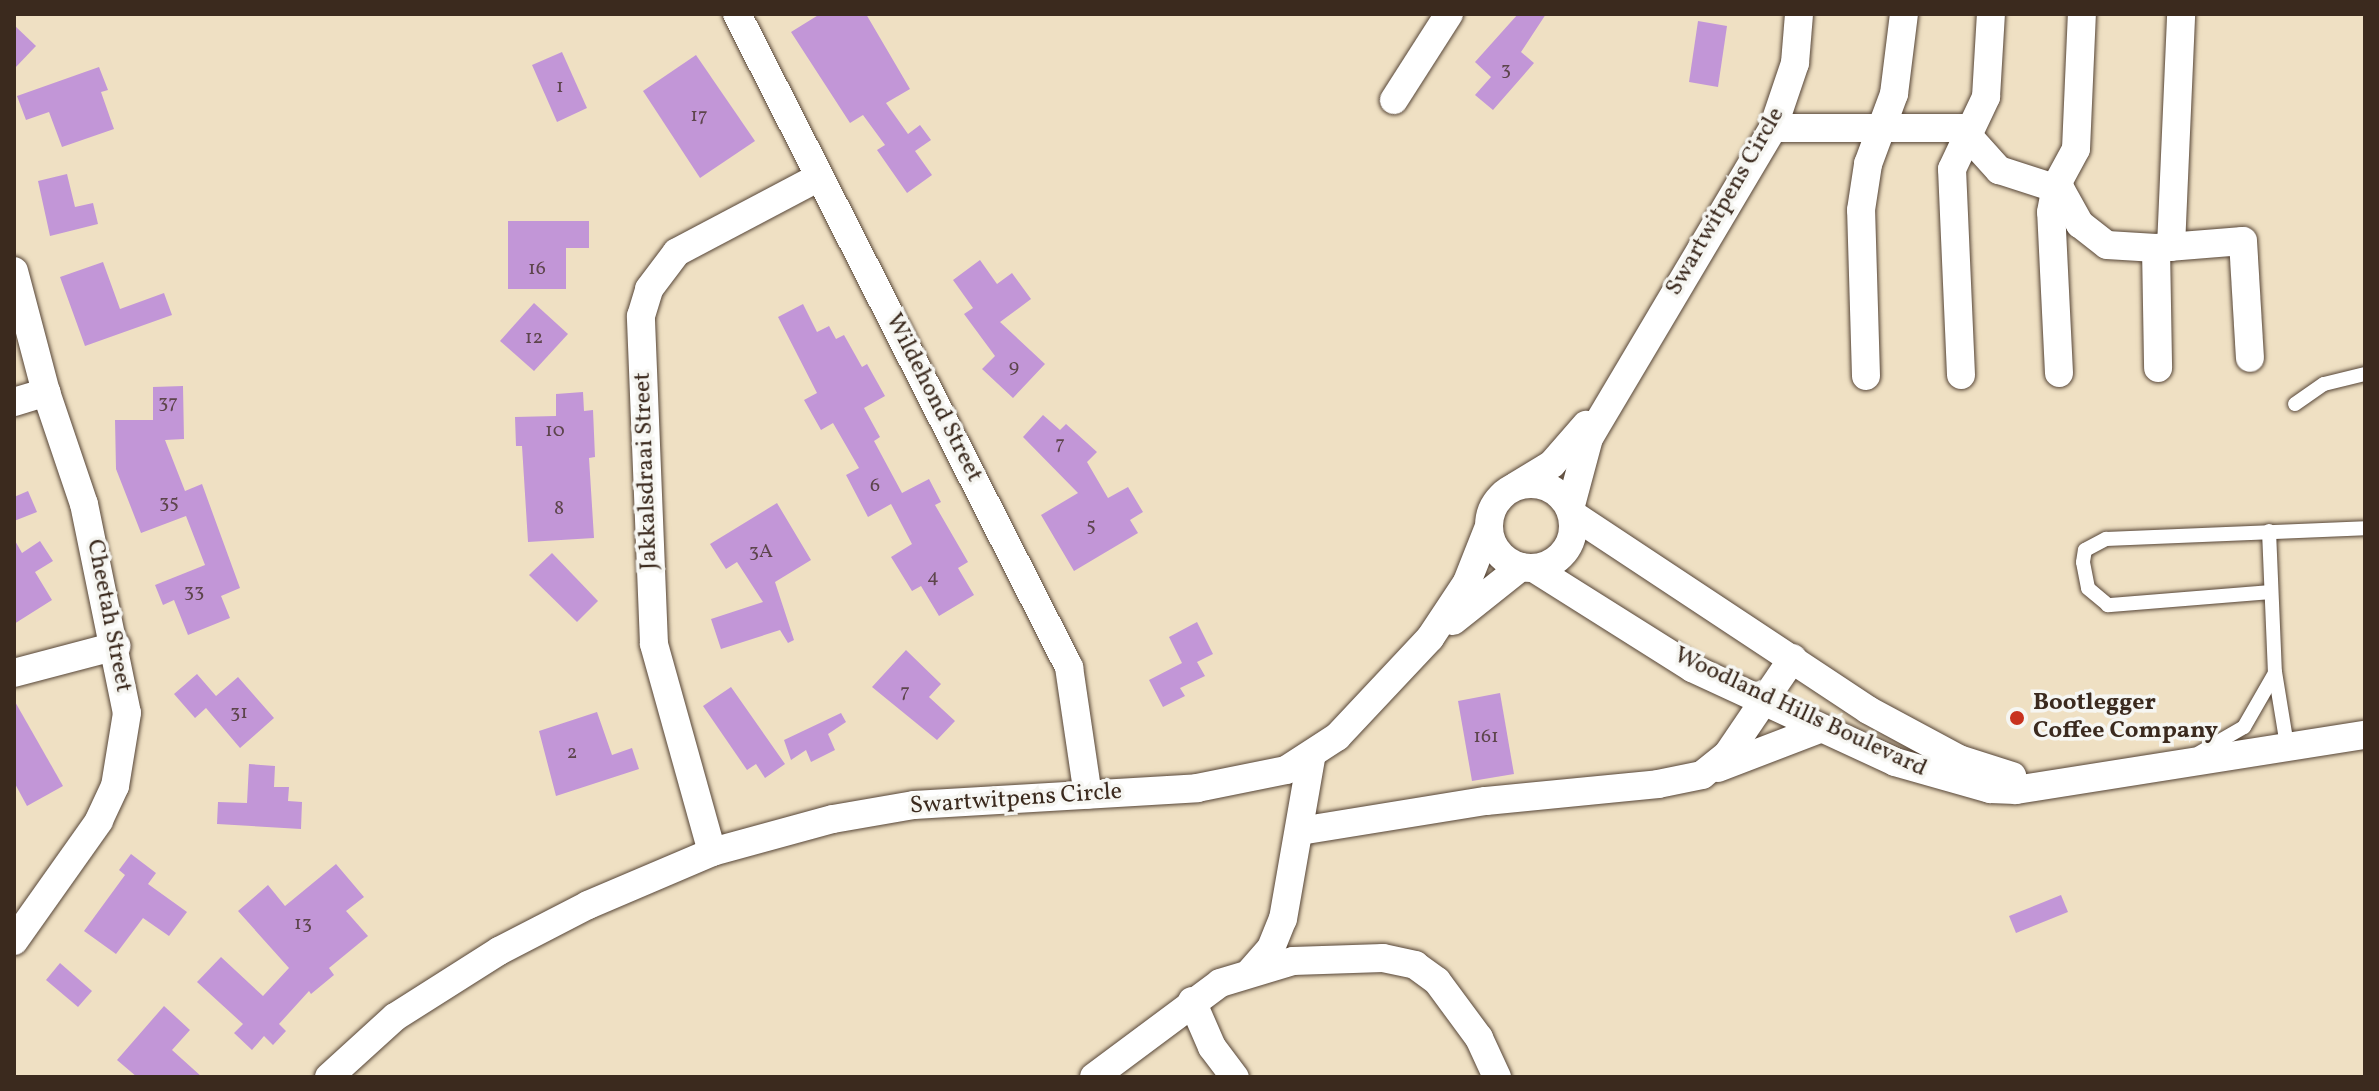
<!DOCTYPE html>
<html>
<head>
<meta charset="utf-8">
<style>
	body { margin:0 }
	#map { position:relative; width:2379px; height:1091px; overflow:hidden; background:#efe0c3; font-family:Vollkorn,serif }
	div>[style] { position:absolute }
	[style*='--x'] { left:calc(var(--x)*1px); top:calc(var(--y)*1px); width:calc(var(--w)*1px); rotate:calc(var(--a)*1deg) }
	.building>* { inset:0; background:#c296d7 }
	.roads { filter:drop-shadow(0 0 2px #564537) drop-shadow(0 0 2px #564537) }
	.lane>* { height:14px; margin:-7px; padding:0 7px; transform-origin:7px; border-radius:7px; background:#fff }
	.street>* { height:28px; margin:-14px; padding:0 14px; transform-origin:14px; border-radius:14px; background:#fff }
	.street>.ring { margin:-14px; padding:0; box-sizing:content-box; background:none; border:28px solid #fff; border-radius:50% }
	.dots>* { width:22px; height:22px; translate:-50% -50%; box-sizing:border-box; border:4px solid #f6f6f2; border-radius:50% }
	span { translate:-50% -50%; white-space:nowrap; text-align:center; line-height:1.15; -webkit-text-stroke:7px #f6f6f2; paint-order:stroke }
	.number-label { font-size:20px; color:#5d454c }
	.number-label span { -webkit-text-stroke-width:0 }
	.street-label { font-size:24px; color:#3b2a1e }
	.poi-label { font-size:24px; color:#3b2a1e; font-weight:700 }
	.left { translate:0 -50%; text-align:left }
	.frame { position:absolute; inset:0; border:16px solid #3b2a1e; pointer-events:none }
</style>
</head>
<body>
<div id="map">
	<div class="building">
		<i style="clip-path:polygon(820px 14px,866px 14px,910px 89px,886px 103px,908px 134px,920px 125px,931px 140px,915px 151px,932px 175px,907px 193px,877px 150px,885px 145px,863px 115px,850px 123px,791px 32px)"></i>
		<i style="clip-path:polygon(1518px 14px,1546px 14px,1521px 52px,1534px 63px,1493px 110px,1475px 95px,1491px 77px,1475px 62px)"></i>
		<i style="clip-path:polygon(1698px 21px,1727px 26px,1718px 87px,1689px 82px)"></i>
		<i style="clip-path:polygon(14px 25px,36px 46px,14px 69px)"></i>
		<i style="clip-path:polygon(562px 52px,587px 108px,557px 122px,532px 65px)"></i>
		<i style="clip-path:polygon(696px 55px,755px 141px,700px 178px,643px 91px)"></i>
		<i style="clip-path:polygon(99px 67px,108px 90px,101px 92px,114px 129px,62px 147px,49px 112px,26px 120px,17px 96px)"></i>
		<i style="clip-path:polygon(67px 174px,75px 207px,93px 203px,98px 224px,50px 236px,38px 181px)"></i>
		<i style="clip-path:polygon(508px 221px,589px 221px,589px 248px,566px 248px,566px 289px,508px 289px)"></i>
		<i style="clip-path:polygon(980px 260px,997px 284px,1012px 273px,1031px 299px,1000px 322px,1045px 364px,1013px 398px,982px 369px,995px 356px,964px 314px,973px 308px,953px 280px)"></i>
		<i style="clip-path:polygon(103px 262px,120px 309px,164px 293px,172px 315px,85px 346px,60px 277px)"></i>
		<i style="clip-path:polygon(534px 303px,568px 334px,534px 371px,500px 341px)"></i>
		<i style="clip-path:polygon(803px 304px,817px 332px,829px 326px,836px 339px,844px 335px,862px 367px,867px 364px,885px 396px,864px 408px,880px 437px,874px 441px,902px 493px,929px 479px,941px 502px,935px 505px,968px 562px,958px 568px,974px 595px,939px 616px,921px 586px,912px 591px,891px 557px,912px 544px,891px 504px,868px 517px,846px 475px,859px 468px,833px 423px,821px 430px,804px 400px,817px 393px,778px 317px)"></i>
		<i style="clip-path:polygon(183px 386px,184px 439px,165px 440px,185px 491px,202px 484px,240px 588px,221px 596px,230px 618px,188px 635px,174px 600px,163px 605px,155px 585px,205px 565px,186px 516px,141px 533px,116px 469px,115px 420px,153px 420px,153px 387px)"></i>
		<i style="clip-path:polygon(583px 392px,584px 411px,593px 410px,595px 457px,589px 458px,594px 538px,528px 542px,522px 446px,516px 446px,515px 417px,556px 416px,556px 394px)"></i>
		<i style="clip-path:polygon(1043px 415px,1060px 430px,1066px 424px,1097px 452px,1087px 462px,1108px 498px,1128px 487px,1143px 512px,1130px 520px,1138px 533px,1074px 571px,1041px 515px,1078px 493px,1023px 437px)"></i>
		<i style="clip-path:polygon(28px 491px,37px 512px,14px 521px,14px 497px)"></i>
		<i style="clip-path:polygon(777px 503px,811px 560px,775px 582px,794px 640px,788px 643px,780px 630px,721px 649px,711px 619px,763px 602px,737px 562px,726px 569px,710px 544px)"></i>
		<i style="clip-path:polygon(14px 539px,22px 553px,40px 541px,53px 561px,35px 572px,52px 600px,14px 624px)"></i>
		<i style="clip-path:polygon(552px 553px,598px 601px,577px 622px,529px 575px)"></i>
		<i style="clip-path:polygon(1197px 622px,1213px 654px,1197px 662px,1205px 676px,1180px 688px,1185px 696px,1163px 707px,1149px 680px,1182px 663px,1169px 637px)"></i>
		<i style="clip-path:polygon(906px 650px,941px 684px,929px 697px,955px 721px,937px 740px,872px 687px)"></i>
		<i style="clip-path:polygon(197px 674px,216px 696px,238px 677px,274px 718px,240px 748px,206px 708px,195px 718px,174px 694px)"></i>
		<i style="clip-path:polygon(731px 687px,785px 764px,765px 778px,756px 764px,747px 770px,703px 706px)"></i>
		<i style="clip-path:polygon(1500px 693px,1514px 774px,1472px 781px,1458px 701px)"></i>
		<i style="clip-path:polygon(14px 700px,63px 786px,27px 806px,14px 782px)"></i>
		<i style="clip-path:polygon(597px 712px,612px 755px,632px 748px,639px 769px,556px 796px,539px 731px)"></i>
		<i style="clip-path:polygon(841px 713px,846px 722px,828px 734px,835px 750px,811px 762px,806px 750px,791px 760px,784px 740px)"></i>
		<i style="clip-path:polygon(249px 764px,275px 766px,274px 787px,289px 787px,288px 801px,302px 802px,301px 829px,217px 824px,218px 802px,247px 803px)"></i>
		<i style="clip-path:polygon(131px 854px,156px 873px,148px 884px,187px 912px,169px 936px,143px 918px,116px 954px,84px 931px,125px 875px,119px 870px)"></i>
		<i style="clip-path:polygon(336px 864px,364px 897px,346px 911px,368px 936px,329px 968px,334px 975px,311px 994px,309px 991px,279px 1024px,286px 1031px,273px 1045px,264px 1036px,252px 1050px,234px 1033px,243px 1024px,197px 982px,221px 957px,263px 996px,289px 968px,238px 911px,268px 885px,285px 906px)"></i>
		<i style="clip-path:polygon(2061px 895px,2068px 912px,2016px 933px,2009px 916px)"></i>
		<i style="clip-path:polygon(60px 963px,92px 991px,78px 1007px,46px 980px)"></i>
		<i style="clip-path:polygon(164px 1006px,190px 1030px,172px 1050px,202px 1077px,137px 1077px,117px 1060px)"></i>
	</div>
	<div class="roads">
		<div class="lane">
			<i style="--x:2295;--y:404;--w:35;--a:-35"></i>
			<i style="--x:2324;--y:384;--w:42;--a:-13.7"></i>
			<i style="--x:2269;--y:531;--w:141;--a:87.6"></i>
			<i style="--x:2275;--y:672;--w:74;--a:80.7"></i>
			<i style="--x:2271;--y:592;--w:164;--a:175.4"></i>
			<i style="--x:2108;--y:605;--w:26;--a:-140"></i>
			<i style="--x:2088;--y:588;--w:26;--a:-101"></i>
			<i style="--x:2083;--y:562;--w:12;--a:-81"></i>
			<i style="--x:2085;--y:550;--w:24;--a:-28"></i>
			<i style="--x:2106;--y:539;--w:259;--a:-2.4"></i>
			<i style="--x:2199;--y:753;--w:52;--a:-30"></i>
			<i style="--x:2244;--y:727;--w:62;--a:-60.1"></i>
		</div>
		<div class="street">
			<i style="--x:737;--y:14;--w:733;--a:63.05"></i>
			<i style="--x:1069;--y:667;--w:129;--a:81.6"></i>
			<i style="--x:1394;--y:100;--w:102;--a:-57.4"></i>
			<i style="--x:1773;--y:128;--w:188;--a:0"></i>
			<i style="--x:1961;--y:128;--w:57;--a:47.9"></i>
			<i style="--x:1999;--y:170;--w:65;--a:17.9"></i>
			<i style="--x:2061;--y:190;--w:39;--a:61"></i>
			<i style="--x:2080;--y:224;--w:34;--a:38"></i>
			<i style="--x:2107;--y:245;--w:49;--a:3.5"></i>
			<i style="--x:2156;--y:248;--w:87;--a:-4.6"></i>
			<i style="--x:2243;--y:241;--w:117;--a:86.6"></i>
			<i style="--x:2171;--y:247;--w:233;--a:-87.5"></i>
			<i style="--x:2156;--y:248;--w:120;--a:89"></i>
			<i style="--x:14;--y:271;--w:125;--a:75.2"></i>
			<i style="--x:46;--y:392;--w:118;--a:71.3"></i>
			<i style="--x:84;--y:504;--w:213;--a:78.4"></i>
			<i style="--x:127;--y:713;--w:74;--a:99.3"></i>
			<i style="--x:115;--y:786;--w:38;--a:115"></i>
			<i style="--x:99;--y:821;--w:147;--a:125.3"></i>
			<i style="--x:2059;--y:373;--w:161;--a:-92.8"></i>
			<i style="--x:2051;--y:212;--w:26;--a:-79"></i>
			<i style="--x:2056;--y:186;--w:42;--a:-61.6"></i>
			<i style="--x:2076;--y:149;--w:135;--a:-87.5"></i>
			<i style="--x:1961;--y:375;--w:206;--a:-92.5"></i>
			<i style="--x:1952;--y:169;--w:80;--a:-64.7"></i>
			<i style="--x:1986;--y:97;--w:83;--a:-86.6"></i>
			<i style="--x:1866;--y:376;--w:166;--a:-91.7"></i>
			<i style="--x:1861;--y:210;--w:47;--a:-81.3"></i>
			<i style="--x:1868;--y:164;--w:75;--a:-69.6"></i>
			<i style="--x:1894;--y:94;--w:81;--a:-82.9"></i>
			<i style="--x:14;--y:402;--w:34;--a:-17"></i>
			<i class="ring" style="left:1489px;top:484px;width:56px;height:56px"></i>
			<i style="--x:1516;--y:486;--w:42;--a:-31.4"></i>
			<i style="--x:1552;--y:464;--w:52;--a:-48.9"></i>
			<i style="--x:1570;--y:509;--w:73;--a:-75"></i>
			<i style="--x:1589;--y:438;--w:360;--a:-59.3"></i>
			<i style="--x:1773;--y:128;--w:69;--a:-71.3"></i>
			<i style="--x:1795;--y:63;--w:49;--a:-85.3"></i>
			<i style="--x:1572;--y:514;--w:355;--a:33.5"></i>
			<i style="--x:1868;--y:710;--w:103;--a:28.3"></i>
			<i style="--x:1959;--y:759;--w:56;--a:17.8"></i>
			<i style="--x:1535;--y:569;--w:186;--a:32.2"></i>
			<i style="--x:1692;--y:668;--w:224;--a:24.8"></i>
			<i style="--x:1895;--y:762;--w:99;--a:15.9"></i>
			<i style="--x:1990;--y:789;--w:26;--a:2"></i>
			<i style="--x:2016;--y:790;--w:353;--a:-9"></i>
			<i style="--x:1453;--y:621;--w:87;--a:-38.5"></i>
			<i style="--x:14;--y:673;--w:106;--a:-14.8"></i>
			<i style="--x:1718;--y:768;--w:111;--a:-21"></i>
			<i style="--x:1300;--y:831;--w:188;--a:-9.2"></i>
			<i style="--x:1486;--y:801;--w:173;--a:-5.6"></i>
			<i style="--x:1658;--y:784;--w:45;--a:-11.6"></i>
			<i style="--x:1702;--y:775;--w:32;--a:-39"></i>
			<i style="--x:1727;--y:755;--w:117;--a:-55.8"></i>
			<i style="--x:712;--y:852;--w:216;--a:-105.6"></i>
			<i style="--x:654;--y:644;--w:328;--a:-92.3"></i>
			<i style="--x:641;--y:316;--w:28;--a:-73"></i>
			<i style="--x:649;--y:289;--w:46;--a:-52.9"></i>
			<i style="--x:677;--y:252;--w:161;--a:-27.8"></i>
			<i style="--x:1251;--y:971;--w:30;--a:-49"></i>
			<i style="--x:1271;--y:948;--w:31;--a:-68"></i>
			<i style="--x:1283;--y:919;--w:163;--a:-80.1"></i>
			<i style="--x:1192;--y:1001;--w:50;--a:66.5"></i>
			<i style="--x:1212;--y:1047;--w:38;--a:53"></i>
			<i style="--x:329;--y:1077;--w:89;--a:-42.3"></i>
			<i style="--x:395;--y:1017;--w:123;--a:-32.4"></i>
			<i style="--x:499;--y:951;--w:100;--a:-27.3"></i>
			<i style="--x:588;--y:905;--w:135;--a:-23.1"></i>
			<i style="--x:712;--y:852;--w:125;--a:-15.3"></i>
			<i style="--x:833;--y:819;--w:82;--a:-9.8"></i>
			<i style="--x:914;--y:805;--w:284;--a:-3.4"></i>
			<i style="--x:1197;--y:788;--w:91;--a:-11.4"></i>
			<i style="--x:1286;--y:770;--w:61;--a:-32.9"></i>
			<i style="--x:1337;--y:737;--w:136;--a:-46.8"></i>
			<i style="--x:1430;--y:638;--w:67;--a:-56.5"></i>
			<i style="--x:1467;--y:582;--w:57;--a:-68.4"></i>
			<i style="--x:1094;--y:1077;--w:157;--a:-36.7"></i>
			<i style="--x:1220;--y:983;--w:76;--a:-16.8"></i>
			<i style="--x:1293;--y:961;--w:90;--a:-1.9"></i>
			<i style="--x:1383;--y:958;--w:33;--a:12"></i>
			<i style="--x:1415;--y:965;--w:27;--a:36"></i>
			<i style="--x:1437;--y:981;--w:71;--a:53.6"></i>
			<i style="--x:1479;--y:1038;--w:43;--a:65.2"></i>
		</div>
	</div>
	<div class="dots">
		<i style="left:2017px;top:718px;background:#c8321e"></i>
	</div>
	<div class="number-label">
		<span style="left:1506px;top:70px">3</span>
		<span style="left:560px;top:87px">1</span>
		<span style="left:699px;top:116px">17</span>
		<span style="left:537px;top:269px">16</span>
		<span style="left:534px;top:338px">12</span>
		<span style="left:1014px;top:367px">9</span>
		<span style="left:168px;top:403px">37</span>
		<span style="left:555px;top:431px">10</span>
		<span style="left:1060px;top:444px">7</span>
		<span style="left:875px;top:486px">6</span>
		<span style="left:169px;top:503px">35</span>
		<span style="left:559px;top:509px">8</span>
		<span style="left:1091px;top:526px">5</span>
		<span style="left:761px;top:552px">3A</span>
		<span style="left:933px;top:577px">4</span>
		<span style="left:194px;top:592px">33</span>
		<span style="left:905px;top:692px">7</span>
		<span style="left:239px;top:713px">31</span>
		<span style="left:1486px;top:737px">161</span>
		<span style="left:572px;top:753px">2</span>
		<span style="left:303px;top:924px">13</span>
	</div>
	<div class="street-label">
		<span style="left:1726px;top:202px;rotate:-60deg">Swartwitpens Circle</span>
		<span style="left:933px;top:398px;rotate:63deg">Wildehond Street</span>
		<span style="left:647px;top:471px;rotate:-92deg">Jakkalsdraai Street</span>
		<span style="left:108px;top:616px;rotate:79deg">Cheetah Street</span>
		<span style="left:1800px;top:713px;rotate:25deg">Woodland Hills Boulevard</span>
		<span style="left:1016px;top:800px;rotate:-4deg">Swartwitpens Circle</span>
	</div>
	<div class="poi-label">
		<span class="left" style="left:2033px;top:718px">Bootlegger<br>Coffee Company</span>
	</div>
	<div class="frame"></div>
</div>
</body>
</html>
